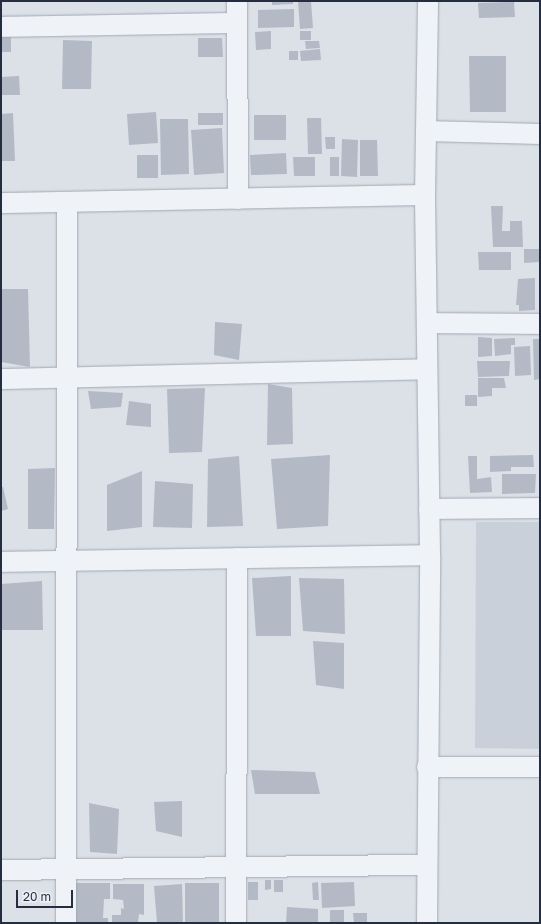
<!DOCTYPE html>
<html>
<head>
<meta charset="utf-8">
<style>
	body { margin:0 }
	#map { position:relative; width:541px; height:924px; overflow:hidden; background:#dce1e8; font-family:"Golos Text",sans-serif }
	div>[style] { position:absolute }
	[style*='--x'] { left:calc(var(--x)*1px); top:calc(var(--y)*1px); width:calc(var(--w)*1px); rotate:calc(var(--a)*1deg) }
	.built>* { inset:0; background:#cad0da }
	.building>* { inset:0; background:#b3bac5 }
	.roads { filter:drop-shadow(0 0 1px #a1a8b2) drop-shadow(0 0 1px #a1a8b2) }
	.minor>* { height:20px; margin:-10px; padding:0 10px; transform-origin:10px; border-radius:10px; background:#eff2f6 }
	span { translate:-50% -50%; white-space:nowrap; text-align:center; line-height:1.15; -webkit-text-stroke:3.5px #ecf0f6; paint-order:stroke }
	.frame { position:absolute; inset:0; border:2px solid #252e40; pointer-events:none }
	.scale { position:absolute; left:16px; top:890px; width:57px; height:18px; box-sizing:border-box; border:2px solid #252e40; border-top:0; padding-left:5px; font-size:12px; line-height:14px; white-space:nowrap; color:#252e40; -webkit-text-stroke:3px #ecf0f6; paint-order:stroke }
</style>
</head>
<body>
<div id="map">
	<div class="built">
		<i style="clip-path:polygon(476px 522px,540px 522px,540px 749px,475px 748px)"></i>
	</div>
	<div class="building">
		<i style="clip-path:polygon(272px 1px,293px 1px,293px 4px,272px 5px)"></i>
		<i style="clip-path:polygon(298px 1px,311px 1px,313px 28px,300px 29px)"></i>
		<i style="clip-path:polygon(514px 2px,515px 17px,479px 18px,478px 3px)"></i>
		<i style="clip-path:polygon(294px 9px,294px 27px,258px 28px,258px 10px)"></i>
		<i style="clip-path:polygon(271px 31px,271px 49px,256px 50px,255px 32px)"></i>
		<i style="clip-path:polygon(300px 31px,311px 31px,311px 40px,300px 40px)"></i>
		<i style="clip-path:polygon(1px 36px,11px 36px,11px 52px,1px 52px)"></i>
		<i style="clip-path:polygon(198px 38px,222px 38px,223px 57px,198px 57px)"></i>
		<i style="clip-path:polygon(63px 40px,92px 41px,91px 89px,62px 89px)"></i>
		<i style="clip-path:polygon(305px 41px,319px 41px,320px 48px,306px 49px)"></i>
		<i style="clip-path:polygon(320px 49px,321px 60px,301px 61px,300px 51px)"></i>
		<i style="clip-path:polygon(289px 51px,298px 51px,298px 60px,289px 60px)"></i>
		<i style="clip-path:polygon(469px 56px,506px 56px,506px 112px,470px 112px)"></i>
		<i style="clip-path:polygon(19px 76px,20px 95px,1px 95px,1px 77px)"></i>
		<i style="clip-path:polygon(156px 112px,158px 143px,129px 145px,127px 114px)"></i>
		<i style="clip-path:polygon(13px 113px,15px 161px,1px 161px,1px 114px)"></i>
		<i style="clip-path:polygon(198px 113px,223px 113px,223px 125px,198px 125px)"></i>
		<i style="clip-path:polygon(254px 115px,286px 115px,286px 140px,254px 140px)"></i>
		<i style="clip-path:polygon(307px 118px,321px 118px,322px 154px,308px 154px)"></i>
		<i style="clip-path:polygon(160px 119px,188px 119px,189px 174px,161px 175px)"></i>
		<i style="clip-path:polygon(222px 128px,224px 173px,194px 175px,191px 130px)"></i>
		<i style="clip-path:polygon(325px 137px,335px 137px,335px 149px,326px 149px)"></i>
		<i style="clip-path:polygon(342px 139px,358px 140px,357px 177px,341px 176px)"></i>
		<i style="clip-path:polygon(360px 140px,377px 140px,378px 176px,360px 176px)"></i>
		<i style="clip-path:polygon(286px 153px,287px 174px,251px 175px,250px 155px)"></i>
		<i style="clip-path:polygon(137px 155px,158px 155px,158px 178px,137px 178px)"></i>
		<i style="clip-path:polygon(293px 157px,315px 157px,315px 176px,294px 176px)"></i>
		<i style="clip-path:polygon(330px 157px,339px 157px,339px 176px,330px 176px)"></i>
		<i style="clip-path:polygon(491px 206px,503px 206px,502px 231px,510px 231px,510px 221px,522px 221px,523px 247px,493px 247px)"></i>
		<i style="clip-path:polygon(524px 249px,540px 249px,540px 262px,524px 263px)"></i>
		<i style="clip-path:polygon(478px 252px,511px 252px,511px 270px,479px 270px)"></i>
		<i style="clip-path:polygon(535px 278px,535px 310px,519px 311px,519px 305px,516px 305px,518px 279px)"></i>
		<i style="clip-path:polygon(1px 289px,28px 289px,30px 367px,1px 362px)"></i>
		<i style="clip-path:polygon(215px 322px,242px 324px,239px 360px,214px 355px)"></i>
		<i style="clip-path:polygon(478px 337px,492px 338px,492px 356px,478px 357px)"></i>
		<i style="clip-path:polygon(515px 338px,515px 345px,511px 345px,511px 354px,495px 356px,494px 339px)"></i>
		<i style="clip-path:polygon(533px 339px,540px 339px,540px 379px,534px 380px)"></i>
		<i style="clip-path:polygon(530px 346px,531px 375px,515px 376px,514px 347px)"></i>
		<i style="clip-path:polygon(477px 361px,510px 361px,509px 376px,478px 377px)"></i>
		<i style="clip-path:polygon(478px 378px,504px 378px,506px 388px,492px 388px,492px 396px,478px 397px)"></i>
		<i style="clip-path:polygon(268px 384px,292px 388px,293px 444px,267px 445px)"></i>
		<i style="clip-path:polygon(205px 388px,202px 452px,169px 453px,167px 389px)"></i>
		<i style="clip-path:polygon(88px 391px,123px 393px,121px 407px,91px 409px)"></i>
		<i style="clip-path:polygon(465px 395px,477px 395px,477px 406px,465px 406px)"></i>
		<i style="clip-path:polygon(129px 401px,151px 404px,151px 427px,126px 425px)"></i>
		<i style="clip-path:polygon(330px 455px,328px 526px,277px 529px,271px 459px)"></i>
		<i style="clip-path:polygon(533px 455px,534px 467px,511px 467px,511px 471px,490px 472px,490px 456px)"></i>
		<i style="clip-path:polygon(239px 456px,243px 526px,207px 527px,208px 459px)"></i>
		<i style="clip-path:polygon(468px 456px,477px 456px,477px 479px,491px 477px,492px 492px,470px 493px)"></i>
		<i style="clip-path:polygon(55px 468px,54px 529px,28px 529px,28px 469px)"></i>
		<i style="clip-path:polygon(142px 471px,142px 527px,107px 531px,107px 485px)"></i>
		<i style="clip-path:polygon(502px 474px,536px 474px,535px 493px,502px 494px)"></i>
		<i style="clip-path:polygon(155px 481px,193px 484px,192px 528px,153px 527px)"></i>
		<i style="clip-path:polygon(1px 487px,3px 487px,8px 509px,1px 511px)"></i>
		<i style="clip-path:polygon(291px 576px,291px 636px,256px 636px,252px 578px)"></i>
		<i style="clip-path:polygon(299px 578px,344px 579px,345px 634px,303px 631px)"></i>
		<i style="clip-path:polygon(42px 581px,43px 630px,1px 630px,1px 584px)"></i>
		<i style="clip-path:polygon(313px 641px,344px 643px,344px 689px,316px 685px)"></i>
		<i style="clip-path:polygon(251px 770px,315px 772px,320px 794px,255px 794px)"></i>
		<i style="clip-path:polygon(182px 801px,182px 837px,156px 831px,154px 802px)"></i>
		<i style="clip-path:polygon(89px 803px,119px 809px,117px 854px,90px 852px)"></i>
		<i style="clip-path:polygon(265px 880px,271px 880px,271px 889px,265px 890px)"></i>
		<i style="clip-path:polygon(274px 880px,283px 880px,283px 892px,274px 892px)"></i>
		<i style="clip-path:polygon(248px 882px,258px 882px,258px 900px,248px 900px)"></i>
		<i style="clip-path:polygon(318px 882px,319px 900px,313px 900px,312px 883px)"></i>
		<i style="clip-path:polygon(354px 882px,355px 906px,322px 908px,321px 883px)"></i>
		<i style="clip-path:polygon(75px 883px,110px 883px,110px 899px,104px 899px,103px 918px,108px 918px,108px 923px,76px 923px)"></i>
		<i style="clip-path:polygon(185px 883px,219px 883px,219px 923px,185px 923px)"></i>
		<i style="clip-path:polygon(113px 884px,144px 884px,144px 915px,139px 914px,138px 923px,112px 923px,112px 915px,121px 915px,121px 908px,124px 909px,123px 900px,113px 899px)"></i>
		<i style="clip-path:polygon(182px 884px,183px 923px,157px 923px,154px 886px)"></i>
		<i style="clip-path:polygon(287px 907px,318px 909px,318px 923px,286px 923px)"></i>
		<i style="clip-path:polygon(330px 910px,344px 910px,344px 923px,330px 923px)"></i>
		<i style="clip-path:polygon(353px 913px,367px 913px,367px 923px,354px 923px)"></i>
	</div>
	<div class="roads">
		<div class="minor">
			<i style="--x:237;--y:1;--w:198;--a:89.7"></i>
			<i style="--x:1;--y:27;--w:235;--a:-1"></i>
			<i style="--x:426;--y:131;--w:114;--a:1.5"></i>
			<i style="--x:1;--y:203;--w:424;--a:-1.1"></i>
			<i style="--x:427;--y:323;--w:113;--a:0.5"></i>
			<i style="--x:1;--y:379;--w:426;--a:-1.3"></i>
			<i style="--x:429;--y:509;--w:111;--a:-0.5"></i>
			<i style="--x:1;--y:562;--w:429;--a:-0.9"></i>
			<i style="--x:427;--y:767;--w:113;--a:0"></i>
			<i style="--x:1;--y:870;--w:425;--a:-0.7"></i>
			<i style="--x:66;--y:923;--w:721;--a:-89.92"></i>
			<i style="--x:236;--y:923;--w:365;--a:-89.8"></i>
			<i style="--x:427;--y:923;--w:368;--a:-89.5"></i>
			<i style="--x:430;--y:555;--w:360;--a:-90.8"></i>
			<i style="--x:425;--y:195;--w:194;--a:-89.1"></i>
		</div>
	</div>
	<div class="frame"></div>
	<div class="scale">20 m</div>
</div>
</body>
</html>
